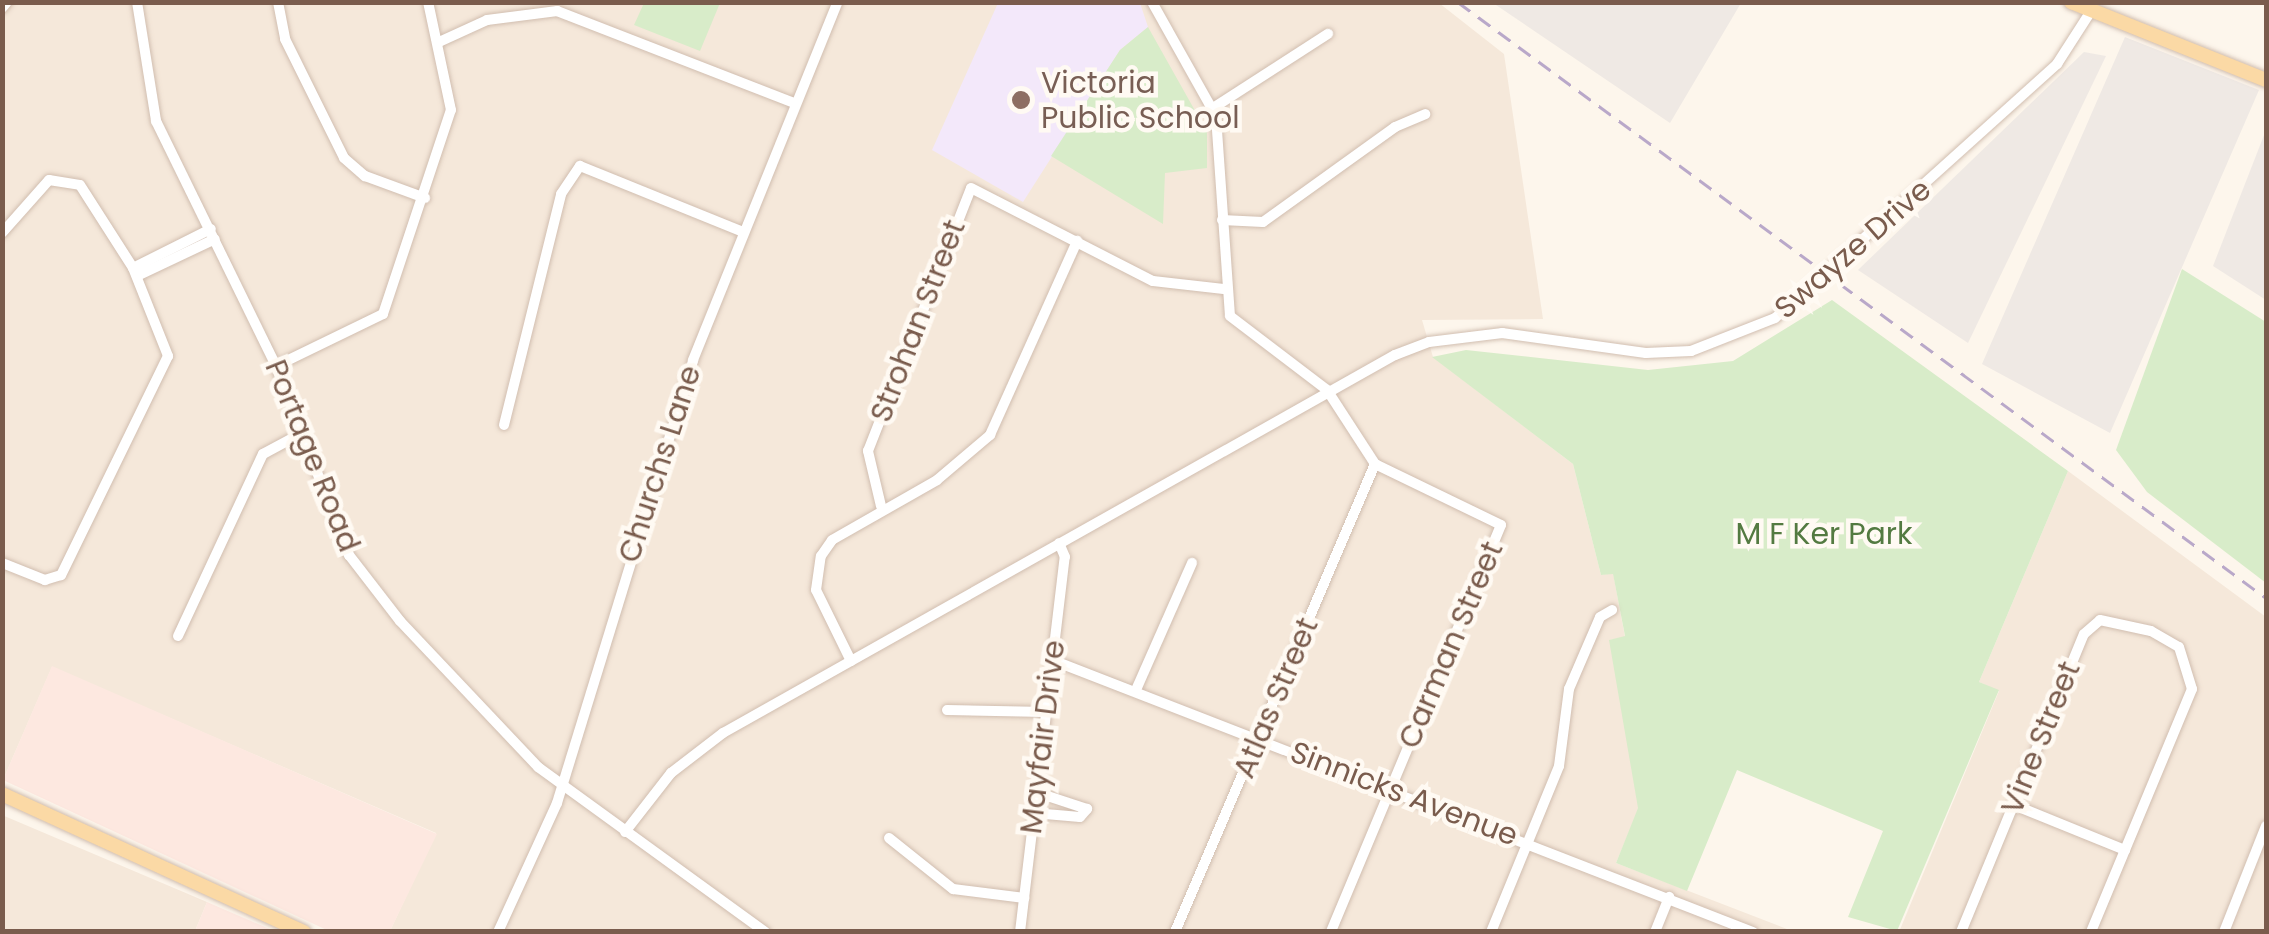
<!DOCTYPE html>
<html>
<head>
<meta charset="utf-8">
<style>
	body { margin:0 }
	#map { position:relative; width:2269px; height:934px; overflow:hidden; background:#fdf6ec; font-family:Poppins,sans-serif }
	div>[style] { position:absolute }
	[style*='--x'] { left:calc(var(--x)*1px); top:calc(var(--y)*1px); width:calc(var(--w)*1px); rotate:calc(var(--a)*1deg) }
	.residential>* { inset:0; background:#f5e8da }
	.commercial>* { inset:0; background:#fde8e0 }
	.industrial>* { inset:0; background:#efe9e4 }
	.education>* { inset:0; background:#f3e8fa }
	.green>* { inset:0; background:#d8ecc9 }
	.roads { filter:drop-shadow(0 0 2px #d1beb0) drop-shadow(0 0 2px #d1beb0) }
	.minor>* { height:10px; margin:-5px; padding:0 5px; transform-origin:5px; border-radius:5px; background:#fff }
	.major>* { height:14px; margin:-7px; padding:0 7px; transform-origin:7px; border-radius:7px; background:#fbd9a5 }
	.rail>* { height:2.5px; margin-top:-1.25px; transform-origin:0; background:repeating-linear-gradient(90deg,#b9a8c9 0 15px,transparent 0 25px) }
	.dots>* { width:28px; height:28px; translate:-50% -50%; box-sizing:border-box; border:5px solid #fffaf3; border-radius:50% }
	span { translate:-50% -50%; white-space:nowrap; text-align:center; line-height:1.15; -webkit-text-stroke:9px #fffaf3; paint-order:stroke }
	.education-label { font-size:30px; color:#785e54 }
	.left { translate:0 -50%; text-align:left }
	.street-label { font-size:30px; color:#7a5c4d }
	.park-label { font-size:30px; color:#537a41 }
	.frame { position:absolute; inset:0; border:5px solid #7a5c4d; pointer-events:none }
</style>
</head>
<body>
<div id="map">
	<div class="residential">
		<i style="clip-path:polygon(3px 3px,1439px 3px,1504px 54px,1543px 319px,1422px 320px,1433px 357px,1573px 464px,1601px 575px,1613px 573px,1625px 637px,1610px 640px,1639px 808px,1616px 863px,1792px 931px,390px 931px,436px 833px,52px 667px,3px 780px)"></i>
		<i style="clip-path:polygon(2068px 471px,2266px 617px,2266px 931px,1899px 932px,1999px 691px,1979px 682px)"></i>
		<i style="clip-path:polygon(2px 815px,207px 902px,195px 931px,3px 931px)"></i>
	</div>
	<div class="commercial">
		<i style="clip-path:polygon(52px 666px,437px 834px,390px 931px,329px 931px,3px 780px)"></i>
		<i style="clip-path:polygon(207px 902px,274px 931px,195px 931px)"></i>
	</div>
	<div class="industrial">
		<i style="clip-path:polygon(1493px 3px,1741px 3px,1670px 123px)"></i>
		<i style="clip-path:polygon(2125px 37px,2259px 90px,2110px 433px,1982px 364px)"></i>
		<i style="clip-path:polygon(2084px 52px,2106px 56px,1968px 343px,1858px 270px)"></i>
		<i style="clip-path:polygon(2266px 130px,2266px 300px,2213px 266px)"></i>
	</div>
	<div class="education">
		<i style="clip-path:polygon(998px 3px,1140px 3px,1148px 27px,1120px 50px,1023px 202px,932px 150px)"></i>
	</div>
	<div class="green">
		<i style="clip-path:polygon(644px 3px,644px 2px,720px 3px,700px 51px,634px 25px)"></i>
		<i style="clip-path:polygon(1148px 27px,1207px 132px,1207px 168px,1165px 173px,1163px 224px,1051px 156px,1120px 50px)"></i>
		<i style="clip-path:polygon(2182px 269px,2266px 322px,2266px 583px,2147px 492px,2116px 450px)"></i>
		<i style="clip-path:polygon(1832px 300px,2068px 471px,1979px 682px,1999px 690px,1897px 931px,1848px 917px,1883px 831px,1737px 770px,1687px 891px,1616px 863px,1638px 808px,1609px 640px,1625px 636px,1613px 574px,1601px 575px,1573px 464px,1432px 357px,1466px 350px,1648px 370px,1733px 361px)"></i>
	</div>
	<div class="roads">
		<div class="minor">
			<i style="--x:137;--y:2;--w:121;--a:80.9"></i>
			<i style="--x:156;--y:121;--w:273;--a:63.9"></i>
			<i style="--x:276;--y:366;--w:203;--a:68.9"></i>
			<i style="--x:349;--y:555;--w:83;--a:52.3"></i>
			<i style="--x:400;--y:621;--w:201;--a:46.6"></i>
			<i style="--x:538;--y:767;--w:281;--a:36"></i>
			<i style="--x:278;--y:2;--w:38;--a:79"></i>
			<i style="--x:285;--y:39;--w:133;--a:63.6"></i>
			<i style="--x:344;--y:158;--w:28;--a:41"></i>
			<i style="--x:365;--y:176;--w:64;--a:20.1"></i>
			<i style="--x:1152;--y:2;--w:131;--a:60.7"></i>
			<i style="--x:1216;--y:116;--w:200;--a:86"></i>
			<i style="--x:1230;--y:316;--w:122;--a:37.3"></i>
			<i style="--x:1327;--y:390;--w:88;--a:57"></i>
			<i style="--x:1375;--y:464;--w:140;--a:25.8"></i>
			<i style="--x:1501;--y:525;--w:441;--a:112.7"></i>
			<i style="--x:2;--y:8;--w:8;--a:-50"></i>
			<i style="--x:439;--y:42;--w:53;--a:-24.6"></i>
			<i style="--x:487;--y:20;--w:71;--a:-7.3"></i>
			<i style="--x:557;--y:11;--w:254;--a:21.2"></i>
			<i style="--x:1213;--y:108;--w:137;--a:-32.8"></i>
			<i style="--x:1222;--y:220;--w:41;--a:2.8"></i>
			<i style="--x:1263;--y:222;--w:163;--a:-35.7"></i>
			<i style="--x:1395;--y:127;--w:33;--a:-23"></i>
			<i style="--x:2;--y:233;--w:71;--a:-48.4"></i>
			<i style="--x:49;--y:180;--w:31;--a:9"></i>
			<i style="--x:80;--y:185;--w:98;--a:57.4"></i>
			<i style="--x:133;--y:268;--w:95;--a:68.3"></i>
			<i style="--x:168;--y:356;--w:244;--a:116"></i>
			<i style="--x:61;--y:575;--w:17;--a:163"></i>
			<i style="--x:45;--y:580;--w:46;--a:-158.4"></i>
			<i style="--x:133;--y:268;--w:87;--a:-26.6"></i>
			<i style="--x:137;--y:276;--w:86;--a:-25.4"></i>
			<i style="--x:276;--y:366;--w:119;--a:-25.9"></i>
			<i style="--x:383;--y:314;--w:215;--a:-71.6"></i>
			<i style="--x:451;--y:110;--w:110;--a:-102"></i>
			<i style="--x:504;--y:425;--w:238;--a:-76.1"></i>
			<i style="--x:561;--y:194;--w:34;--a:-56"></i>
			<i style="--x:580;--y:166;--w:174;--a:22"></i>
			<i style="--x:881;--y:506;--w:57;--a:-103.3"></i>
			<i style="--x:868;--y:451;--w:282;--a:-68.6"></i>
			<i style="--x:971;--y:188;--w:204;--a:27.1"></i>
			<i style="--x:1153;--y:281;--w:71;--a:6.4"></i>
			<i style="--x:178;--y:636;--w:201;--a:-65"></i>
			<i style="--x:263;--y:454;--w:42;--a:-28.4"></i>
			<i style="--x:1052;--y:660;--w:752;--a:21.21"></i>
			<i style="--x:851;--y:661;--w:79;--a:-116.2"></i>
			<i style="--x:816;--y:590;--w:34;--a:-82"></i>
			<i style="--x:821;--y:556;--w:19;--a:-55"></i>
			<i style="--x:832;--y:540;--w:121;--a:-29.7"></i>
			<i style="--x:937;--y:480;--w:70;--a:-40.3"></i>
			<i style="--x:990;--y:435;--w:213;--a:-65.8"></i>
			<i style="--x:1136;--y:690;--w:139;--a:-66.2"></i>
			<i style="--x:947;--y:710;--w:100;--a:1.1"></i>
			<i style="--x:2014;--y:805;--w:120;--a:22.1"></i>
			<i style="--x:1034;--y:813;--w:46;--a:5"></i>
			<i style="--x:1080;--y:817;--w:11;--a:-49"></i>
			<i style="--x:1087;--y:809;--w:52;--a:-161.9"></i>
			<i style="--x:625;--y:832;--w:75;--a:-52.1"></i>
			<i style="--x:671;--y:773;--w:66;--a:-37.6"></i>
			<i style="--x:723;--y:733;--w:771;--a:-29.36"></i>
			<i style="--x:1395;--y:355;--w:36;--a:-21"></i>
			<i style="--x:1429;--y:342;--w:74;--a:-7"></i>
			<i style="--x:1502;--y:333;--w:145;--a:7.9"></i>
			<i style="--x:1646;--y:353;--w:45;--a:-2.5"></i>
			<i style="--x:1691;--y:351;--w:90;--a:-21.4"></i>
			<i style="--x:1775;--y:318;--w:380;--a:-42"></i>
			<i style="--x:2057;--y:64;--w:63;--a:-57.3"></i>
			<i style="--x:889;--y:838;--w:82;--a:38.6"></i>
			<i style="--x:953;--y:889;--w:72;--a:7.2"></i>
			<i style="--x:498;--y:932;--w:142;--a:-65.4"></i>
			<i style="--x:557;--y:803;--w:463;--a:-72.9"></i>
			<i style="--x:693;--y:360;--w:386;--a:-68"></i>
			<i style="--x:1020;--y:932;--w:378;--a:-83.2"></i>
			<i style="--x:1065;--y:557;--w:15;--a:-113"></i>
			<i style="--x:1175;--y:932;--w:509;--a:-66.86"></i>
			<i style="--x:1491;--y:932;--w:179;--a:-67.7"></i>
			<i style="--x:1559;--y:766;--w:78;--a:-82.6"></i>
			<i style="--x:1569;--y:689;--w:78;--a:-66.7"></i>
			<i style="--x:1600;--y:617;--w:14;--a:-30"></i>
			<i style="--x:1655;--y:932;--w:38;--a:-68"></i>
			<i style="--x:1961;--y:932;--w:322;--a:-67.6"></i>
			<i style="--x:2084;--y:634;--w:21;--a:-41"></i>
			<i style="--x:2100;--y:620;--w:52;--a:12.2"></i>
			<i style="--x:2151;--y:631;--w:32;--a:30"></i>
			<i style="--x:2179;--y:647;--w:44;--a:72.8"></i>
			<i style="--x:2192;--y:689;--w:263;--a:112.6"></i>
			<i style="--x:2224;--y:932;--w:114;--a:-68.4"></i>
		</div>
		<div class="major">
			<i style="--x:2071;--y:2;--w:210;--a:21.8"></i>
			<i style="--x:2;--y:794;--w:332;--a:24.6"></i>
		</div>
	</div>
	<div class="rail">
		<i style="--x:1458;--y:2;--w:1004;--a:36.41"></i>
	</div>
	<div class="dots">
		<i style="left:1021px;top:100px;background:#8d6e63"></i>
	</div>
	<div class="education-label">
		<span class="left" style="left:1041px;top:100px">Victoria<br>Public School</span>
	</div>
	<div class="street-label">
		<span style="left:1853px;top:249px;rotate:-41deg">Swayze Drive</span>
		<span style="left:918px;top:321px;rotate:-69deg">Strohan Street</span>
		<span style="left:312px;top:456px;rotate:68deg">Portage Road</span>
		<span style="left:660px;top:464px;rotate:-72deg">Churchs Lane</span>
		<span style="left:1451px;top:645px;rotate:-67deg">Carman Street</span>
		<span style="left:1276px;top:698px;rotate:-67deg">Atlas Street</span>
		<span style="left:1043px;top:737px;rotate:-83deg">Mayfair Drive</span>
		<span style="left:2041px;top:738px;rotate:-68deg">Vine Street</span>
		<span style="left:1404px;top:794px;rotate:21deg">Sinnicks Avenue</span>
	</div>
	<div class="park-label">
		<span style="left:1824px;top:534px">M F Ker Park</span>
	</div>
	<div class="frame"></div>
</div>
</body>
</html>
